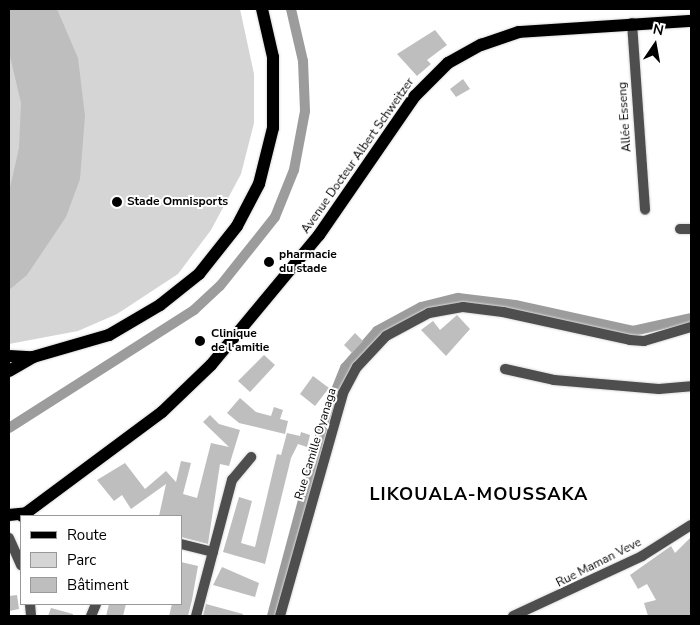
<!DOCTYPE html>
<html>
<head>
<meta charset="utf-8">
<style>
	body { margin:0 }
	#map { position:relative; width:700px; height:625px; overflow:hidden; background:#fff; font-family:"Nunito Sans",sans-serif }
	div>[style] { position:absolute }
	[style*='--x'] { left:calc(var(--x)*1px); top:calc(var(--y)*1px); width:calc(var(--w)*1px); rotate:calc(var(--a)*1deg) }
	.green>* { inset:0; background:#d5d5d5 }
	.canal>* { height:10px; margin:-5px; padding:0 5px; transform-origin:5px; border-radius:5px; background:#9c9c9c }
	.building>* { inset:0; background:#bebebe }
	.roads { filter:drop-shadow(0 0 1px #dbdbdb) drop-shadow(0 0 1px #dbdbdb) }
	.minor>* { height:10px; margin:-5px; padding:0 5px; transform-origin:5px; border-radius:5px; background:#4e4e4e }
	.major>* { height:12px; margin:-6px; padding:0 6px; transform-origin:6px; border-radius:6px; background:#000 }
	.dots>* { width:14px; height:14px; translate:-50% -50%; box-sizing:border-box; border:2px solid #fff; border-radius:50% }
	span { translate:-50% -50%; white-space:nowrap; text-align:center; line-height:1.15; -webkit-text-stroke:4px #fff; paint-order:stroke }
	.street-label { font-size:12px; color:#000 }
	.poi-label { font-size:12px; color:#000; font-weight:700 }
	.left { translate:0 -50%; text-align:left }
	.district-label { font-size:18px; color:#000; font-weight:700; letter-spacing:1px }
	.frame { position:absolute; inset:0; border:10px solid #000; pointer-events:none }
	.legend { position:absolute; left:20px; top:515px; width:162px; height:90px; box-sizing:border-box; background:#fff; border:1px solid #999; margin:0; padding:6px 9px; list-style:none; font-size:15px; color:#000 }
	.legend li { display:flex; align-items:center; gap:10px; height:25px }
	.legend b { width:25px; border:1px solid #999 }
	.north { position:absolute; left:630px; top:20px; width:50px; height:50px; -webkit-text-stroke:4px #fff; paint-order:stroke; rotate:12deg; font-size:14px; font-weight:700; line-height:20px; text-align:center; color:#000 }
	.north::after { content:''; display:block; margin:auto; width:18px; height:22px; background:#000; clip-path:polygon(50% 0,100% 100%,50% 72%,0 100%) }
</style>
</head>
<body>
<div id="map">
	<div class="green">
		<i style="clip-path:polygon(9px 9px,240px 9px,254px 74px,254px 123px,241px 174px,211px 230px,178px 274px,117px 314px,78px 331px,9px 344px)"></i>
	</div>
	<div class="canal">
		<i style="--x:9;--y:428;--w:219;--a:-32.5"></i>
		<i style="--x:194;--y:310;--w:35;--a:-43"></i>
		<i style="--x:220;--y:286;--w:88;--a:-51.4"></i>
		<i style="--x:275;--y:217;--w:51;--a:-68"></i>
		<i style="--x:294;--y:170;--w:60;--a:-79.4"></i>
		<i style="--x:305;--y:111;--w:50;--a:-92.3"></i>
		<i style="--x:303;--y:61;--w:53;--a:-103"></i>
		<i style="--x:272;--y:616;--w:208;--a:-75"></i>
		<i style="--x:326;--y:415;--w:51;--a:-68"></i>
		<i style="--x:345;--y:368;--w:49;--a:-49.1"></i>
		<i style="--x:377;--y:331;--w:50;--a:-28.6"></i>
		<i style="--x:421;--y:307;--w:38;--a:-14"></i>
		<i style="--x:458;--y:298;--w:57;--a:7"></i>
		<i style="--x:515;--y:305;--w:121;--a:12.4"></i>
		<i style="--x:633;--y:331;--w:59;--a:-12.6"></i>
	</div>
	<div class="building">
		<i style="clip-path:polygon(9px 9px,57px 9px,78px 58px,85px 116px,80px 179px,66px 217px,27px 275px,9px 290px,9px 192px,19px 148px,21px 103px,9px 52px)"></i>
		<i style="clip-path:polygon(435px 30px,447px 45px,427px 60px,431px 64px,417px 76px,397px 54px)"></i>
		<i style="clip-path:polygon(463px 79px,470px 89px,456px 97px,450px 89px)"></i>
		<i style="clip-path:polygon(457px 315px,470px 329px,446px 356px,421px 330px,433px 321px,440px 330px)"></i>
		<i style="clip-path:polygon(355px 333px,363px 341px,352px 353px,344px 345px)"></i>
		<i style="clip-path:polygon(264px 355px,275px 365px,250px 392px,238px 381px)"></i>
		<i style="clip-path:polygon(313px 376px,329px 388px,315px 406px,300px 394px)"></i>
		<i style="clip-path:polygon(240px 398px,256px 412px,271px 416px,274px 407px,283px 410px,280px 419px,288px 421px,285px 434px,239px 423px,227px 413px)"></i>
		<i style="clip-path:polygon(210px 415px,219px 424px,240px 430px,229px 466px,220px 464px,208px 544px,181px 537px,181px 516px,159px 516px,166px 484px,131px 509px,122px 495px,114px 501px,97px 480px,125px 463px,145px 489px,166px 471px,176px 482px,181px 461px,191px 463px,183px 494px,197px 498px,211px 443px,229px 447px,203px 422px)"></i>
		<i style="clip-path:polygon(301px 432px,310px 435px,307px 447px,298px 444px,291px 458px,265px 564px,223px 552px,239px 497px,252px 501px,241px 543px,255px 547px,277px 454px,281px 455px,287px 433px,300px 436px)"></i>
		<i style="clip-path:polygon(691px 537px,691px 616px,648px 616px,644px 603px,656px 600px,647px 584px,638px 589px,630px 575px,671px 546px,675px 553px)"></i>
		<i style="clip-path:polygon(181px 562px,198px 566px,192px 600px,188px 616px,169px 616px,172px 604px,181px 604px)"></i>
		<i style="clip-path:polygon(222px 567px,259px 583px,255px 597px,213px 585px)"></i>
		<i style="clip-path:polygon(17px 595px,19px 609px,9px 611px,9px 596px)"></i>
		<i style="clip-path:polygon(109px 604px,126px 604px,123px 616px,106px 616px)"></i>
		<i style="clip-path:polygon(206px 604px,243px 614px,243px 616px,203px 616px)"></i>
		<i style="clip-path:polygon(51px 608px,73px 614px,73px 616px,48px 616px)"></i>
	</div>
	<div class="roads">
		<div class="minor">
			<i style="--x:632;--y:23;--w:187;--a:86"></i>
			<i style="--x:680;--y:229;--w:11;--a:0"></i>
			<i style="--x:505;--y:369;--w:50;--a:12.7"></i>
			<i style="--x:554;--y:380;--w:105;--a:4.9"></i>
			<i style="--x:659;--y:389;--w:32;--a:-5"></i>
			<i style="--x:9;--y:538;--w:30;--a:66"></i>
			<i style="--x:181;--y:544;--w:33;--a:14"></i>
			<i style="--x:30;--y:604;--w:12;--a:85"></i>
			<i style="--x:91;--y:616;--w:13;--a:-67"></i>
			<i style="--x:196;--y:616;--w:141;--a:-75.2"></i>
			<i style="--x:232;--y:480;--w:30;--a:-50"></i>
			<i style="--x:280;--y:616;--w:232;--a:-74.2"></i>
			<i style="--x:343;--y:393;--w:30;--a:-62"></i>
			<i style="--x:357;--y:367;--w:42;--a:-46.9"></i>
			<i style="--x:386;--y:336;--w:49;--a:-28.1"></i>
			<i style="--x:429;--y:313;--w:35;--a:-10"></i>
			<i style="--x:463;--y:307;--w:40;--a:7.1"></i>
			<i style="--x:503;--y:312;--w:130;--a:12.4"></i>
			<i style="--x:630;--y:340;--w:14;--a:4"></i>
			<i style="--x:644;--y:341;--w:49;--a:-16.6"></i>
			<i style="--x:513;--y:616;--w:142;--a:-24.9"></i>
			<i style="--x:642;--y:556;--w:58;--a:-32.3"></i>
		</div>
		<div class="major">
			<i style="--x:9;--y:356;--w:22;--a:3"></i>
			<i style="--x:9;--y:371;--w:28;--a:-30"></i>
			<i style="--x:33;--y:357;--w:79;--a:-16.1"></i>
			<i style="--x:109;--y:335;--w:59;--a:-30.5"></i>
			<i style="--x:160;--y:305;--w:50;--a:-38.5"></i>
			<i style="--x:199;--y:274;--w:61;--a:-51.6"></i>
			<i style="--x:237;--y:226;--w:47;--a:-62.4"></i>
			<i style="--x:259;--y:184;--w:58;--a:-76"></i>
			<i style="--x:273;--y:128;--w:71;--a:-90"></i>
			<i style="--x:273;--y:57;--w:49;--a:-102.9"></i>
			<i style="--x:9;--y:515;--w:18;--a:-6"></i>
			<i style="--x:22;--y:516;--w:174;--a:-36.6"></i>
			<i style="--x:162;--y:412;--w:68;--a:-43.8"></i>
			<i style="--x:211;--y:365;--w:169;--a:-50.3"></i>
			<i style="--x:319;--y:235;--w:169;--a:-55.4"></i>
			<i style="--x:415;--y:96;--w:47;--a:-45"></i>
			<i style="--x:448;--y:63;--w:38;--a:-29"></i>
			<i style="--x:481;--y:45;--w:40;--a:-18.9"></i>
			<i style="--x:519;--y:32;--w:172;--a:-3.7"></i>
		</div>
	</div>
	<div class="dots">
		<i style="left:117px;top:202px;background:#000"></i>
		<i style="left:269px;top:262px;background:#000"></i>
		<i style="left:200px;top:341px;background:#000"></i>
	</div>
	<div class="street-label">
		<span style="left:625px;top:117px;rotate:-94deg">Allée Esseng</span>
		<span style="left:358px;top:156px;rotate:-55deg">Avenue Docteur Albert Schweitzer</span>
		<span style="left:316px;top:444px;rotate:-73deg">Rue Camille Oyanaga</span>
		<span style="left:599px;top:563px;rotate:-27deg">Rue Maman Veve</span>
	</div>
	<div class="poi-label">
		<span class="left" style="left:127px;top:202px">Stade Omnisports</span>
		<span class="left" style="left:279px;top:262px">pharmacie<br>du stade</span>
		<span class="left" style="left:211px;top:341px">Clinique<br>de l amitie</span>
	</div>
	<div class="district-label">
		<span style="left:479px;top:494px">LIKOUALA-MOUSSAKA</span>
	</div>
	<div class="frame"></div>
	<ul class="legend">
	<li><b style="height:6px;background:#000"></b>Route</li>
	<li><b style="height:14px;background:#d5d5d5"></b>Parc</li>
	<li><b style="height:14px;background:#bebebe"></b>Bâtiment</li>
	</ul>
	<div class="north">N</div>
</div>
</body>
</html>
